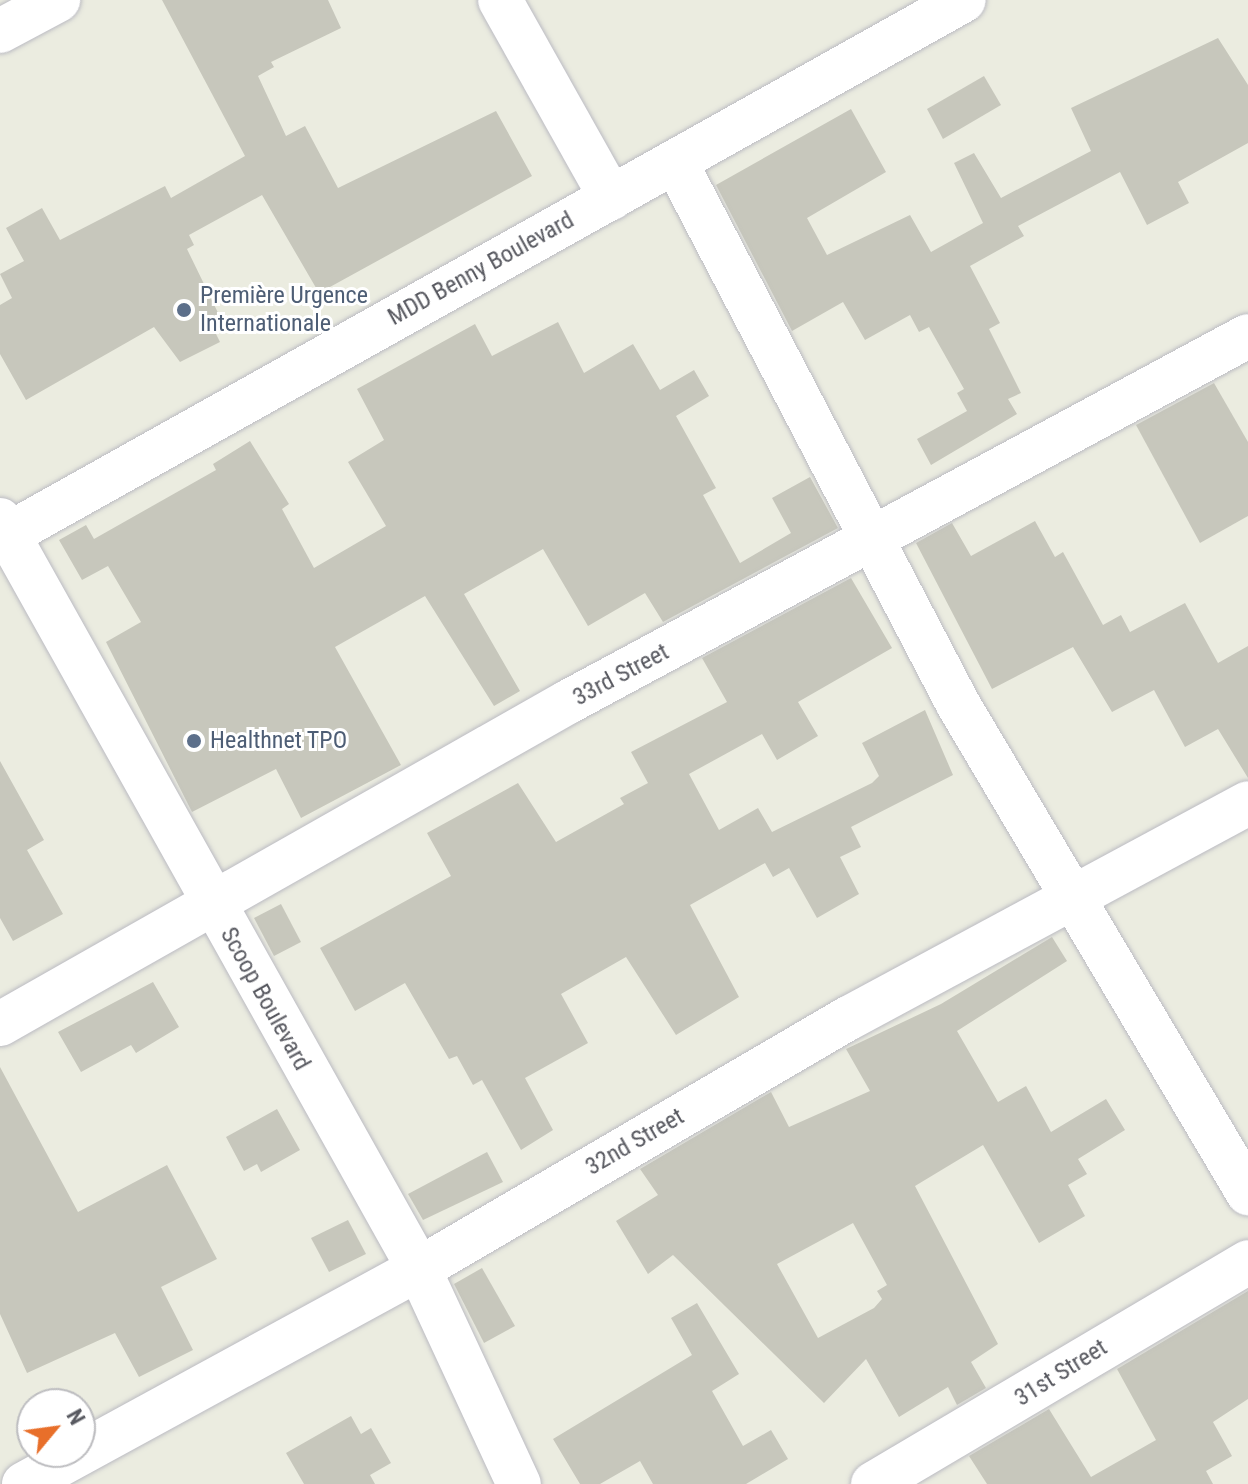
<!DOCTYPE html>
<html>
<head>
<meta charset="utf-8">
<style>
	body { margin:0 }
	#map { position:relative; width:1248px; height:1484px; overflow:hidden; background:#ebece0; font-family:"Roboto Condensed",sans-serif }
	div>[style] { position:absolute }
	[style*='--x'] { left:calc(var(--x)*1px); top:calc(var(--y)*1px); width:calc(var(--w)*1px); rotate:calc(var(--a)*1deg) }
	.building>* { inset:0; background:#c7c7bc }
	.roads { filter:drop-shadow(0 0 2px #bbbbc2) drop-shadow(0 0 2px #bbbbc2) }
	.minor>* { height:44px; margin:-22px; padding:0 22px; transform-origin:22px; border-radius:22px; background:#fff }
	.dots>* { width:22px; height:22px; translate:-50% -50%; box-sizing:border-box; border:4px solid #fff; border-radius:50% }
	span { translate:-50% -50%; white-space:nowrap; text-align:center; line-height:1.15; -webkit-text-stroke:6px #fff; paint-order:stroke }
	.street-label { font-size:24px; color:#595a61 }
	.service-label { font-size:24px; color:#4e5e75 }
	.left { translate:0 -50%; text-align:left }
	.north { position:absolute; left:16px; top:1388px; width:80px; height:80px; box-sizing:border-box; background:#fff; border:2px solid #bdbdc0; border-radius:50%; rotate:61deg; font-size:22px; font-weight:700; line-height:32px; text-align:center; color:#595a61 }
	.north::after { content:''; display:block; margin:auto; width:28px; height:36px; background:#e86f2a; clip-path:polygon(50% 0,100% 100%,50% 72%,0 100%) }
</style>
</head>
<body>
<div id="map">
	<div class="building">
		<i style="clip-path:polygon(162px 0,328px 0,341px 28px,271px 62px,274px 67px,258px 76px,286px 136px,305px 126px,338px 188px,496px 111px,532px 176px,319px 293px,262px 195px,189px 235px,194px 245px,187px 249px,222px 321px,212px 326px,220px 342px,180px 362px,154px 327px,26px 400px,0 354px,0 305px,12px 298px,0 274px,24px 261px,6px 228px,42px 208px,60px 240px,165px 186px,171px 198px,245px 156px)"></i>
		<i style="clip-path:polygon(1218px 38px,1248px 85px,1248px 143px,1178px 182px,1189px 203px,1147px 225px,1120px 172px,1018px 226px,1024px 236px,970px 266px,1000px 323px,989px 329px,1021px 393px,1008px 399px,1017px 414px,931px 465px,917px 439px,967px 411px,957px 393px,964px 389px,929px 327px,919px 332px,910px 315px,865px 340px,843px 302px,792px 331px,716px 185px,851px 109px,886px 172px,807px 218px,827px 255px,910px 215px,931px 252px,983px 223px,954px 163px,974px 153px,1001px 198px,1091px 151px,1071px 108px)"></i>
		<i style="clip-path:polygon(984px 76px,1001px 105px,943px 139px,927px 109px)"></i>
		<i style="clip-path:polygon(558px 322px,584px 373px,633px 344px,660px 390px,694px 370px,709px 396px,676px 416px,716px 488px,703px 495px,740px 563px,791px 533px,772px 498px,810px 477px,838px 528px,663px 622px,645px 593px,588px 626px,543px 549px,464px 594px,520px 691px,494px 706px,425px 596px,335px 647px,401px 765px,301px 818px,276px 769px,192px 812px,106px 642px,141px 622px,108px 566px,82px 580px,59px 540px,86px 525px,94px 539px,216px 470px,213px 464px,250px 441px,289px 504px,282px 509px,314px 568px,386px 526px,348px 462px,384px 440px,357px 389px,475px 324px,492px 356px)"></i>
		<i style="clip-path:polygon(1214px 383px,1248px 442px,1248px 516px,1200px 543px,1136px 425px)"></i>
		<i style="clip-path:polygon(1035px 521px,1055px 557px,1063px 552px,1103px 625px,1121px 615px,1130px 632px,1185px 603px,1218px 663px,1248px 646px,1248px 778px,1218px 729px,1185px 747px,1154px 690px,1112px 712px,1073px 647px,992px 689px,916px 543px,952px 523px,971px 556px)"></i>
		<i style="clip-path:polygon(851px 578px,892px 648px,798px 702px,818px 736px,777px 760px,762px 734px,689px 774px,719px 830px,758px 808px,772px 832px,872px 783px,879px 776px,862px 743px,925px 710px,953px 775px,851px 827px,861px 847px,840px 857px,859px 894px,817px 918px,789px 868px,773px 877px,765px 863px,690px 905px,739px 997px,676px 1035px,626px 957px,561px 994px,588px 1043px,525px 1078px,553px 1130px,521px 1150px,482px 1080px,473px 1085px,457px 1056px,449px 1059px,405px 983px,355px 1011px,320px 948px,451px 876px,427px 833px,518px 783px,556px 842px,624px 804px,620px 798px,648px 783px,631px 752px,727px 702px,702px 658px)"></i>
		<i style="clip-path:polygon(0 761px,44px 840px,27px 850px,63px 914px,13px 941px,0 918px)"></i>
		<i style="clip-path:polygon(281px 904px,301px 942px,274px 956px,254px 918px)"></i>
		<i style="clip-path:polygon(evenodd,1052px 937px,1067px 961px,957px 1031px,998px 1102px,1026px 1086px,1051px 1132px,1106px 1099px,1125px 1130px,1078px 1159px,1087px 1174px,1068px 1185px,1085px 1216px,1039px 1243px,983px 1145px,915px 1186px,998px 1344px,971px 1362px,986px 1388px,957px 1405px,948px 1387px,899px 1417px,866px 1359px,824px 1403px,673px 1255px,648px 1274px,616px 1221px,658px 1195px,640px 1169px,771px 1092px,789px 1127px,870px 1091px,846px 1049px,941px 1004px,1052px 937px,853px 1223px,887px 1285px,877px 1291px,882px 1299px,874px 1308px,818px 1338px,777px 1264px,853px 1223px)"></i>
		<i style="clip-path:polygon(153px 982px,179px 1027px,136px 1053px,131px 1045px,81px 1072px,58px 1032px)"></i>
		<i style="clip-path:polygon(0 1067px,78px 1212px,167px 1165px,217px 1259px,161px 1287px,193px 1350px,139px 1377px,115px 1333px,27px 1373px,0 1314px)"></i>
		<i style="clip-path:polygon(277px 1109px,300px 1150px,261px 1172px,257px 1164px,244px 1171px,226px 1137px)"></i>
		<i style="clip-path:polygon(487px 1152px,503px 1182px,423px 1220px,408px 1194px)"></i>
		<i style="clip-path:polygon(348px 1220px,366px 1254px,329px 1272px,311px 1238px)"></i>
		<i style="clip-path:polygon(482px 1268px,515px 1326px,484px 1343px,454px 1284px)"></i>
		<i style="clip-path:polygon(1248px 1291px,1248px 1399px,1213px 1422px,1232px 1456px,1206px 1471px,1213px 1484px,987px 1484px,969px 1456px,1049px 1409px,1091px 1477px,1156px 1440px,1117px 1369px)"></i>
		<i style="clip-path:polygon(697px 1303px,739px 1374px,712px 1391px,743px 1446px,771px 1430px,788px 1459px,746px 1484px,653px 1484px,640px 1461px,600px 1484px,580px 1484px,553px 1439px,692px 1355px,671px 1318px)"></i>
		<i style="clip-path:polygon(351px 1416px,361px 1434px,371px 1428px,391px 1463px,370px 1475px,375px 1484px,304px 1484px,286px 1453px)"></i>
	</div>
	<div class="roads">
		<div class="minor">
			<i style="--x:500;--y:0;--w:227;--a:60.7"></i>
			<i style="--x:0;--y:31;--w:66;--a:-28.1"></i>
			<i style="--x:676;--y:163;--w:610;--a:62.47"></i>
			<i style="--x:958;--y:704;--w:569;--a:59.33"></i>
			<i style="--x:0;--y:520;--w:858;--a:60.78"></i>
			<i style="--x:419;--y:1269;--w:237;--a:65.1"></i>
			<i style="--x:0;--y:539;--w:1104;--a:-29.21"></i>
			<i style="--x:0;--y:1024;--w:653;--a:-29.55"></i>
			<i style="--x:568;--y:702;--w:772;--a:-28.29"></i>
			<i style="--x:24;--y:1484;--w:450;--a:-28.6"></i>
			<i style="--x:419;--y:1269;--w:498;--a:-30.3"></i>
			<i style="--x:849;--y:1018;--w:453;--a:-28.3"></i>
			<i style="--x:873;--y:1484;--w:436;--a:-30.6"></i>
		</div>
	</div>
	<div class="dots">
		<i style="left:184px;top:310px;background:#5c6f8a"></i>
		<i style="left:194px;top:741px;background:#5c6f8a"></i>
	</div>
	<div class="street-label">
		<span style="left:481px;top:269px;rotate:-29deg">MDD Benny Boulevard</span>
		<span style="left:621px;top:675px;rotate:-28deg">33rd Street</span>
		<span style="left:265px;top:999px;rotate:61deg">Scoop Boulevard</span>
		<span style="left:635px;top:1142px;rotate:-30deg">32nd Street</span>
		<span style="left:1061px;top:1373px;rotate:-32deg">31st Street</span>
	</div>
	<div class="service-label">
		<span class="left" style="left:200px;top:310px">Première Urgence<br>Internationale</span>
		<span class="left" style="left:210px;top:741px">Healthnet TPO</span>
	</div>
	<div class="north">N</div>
</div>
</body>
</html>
